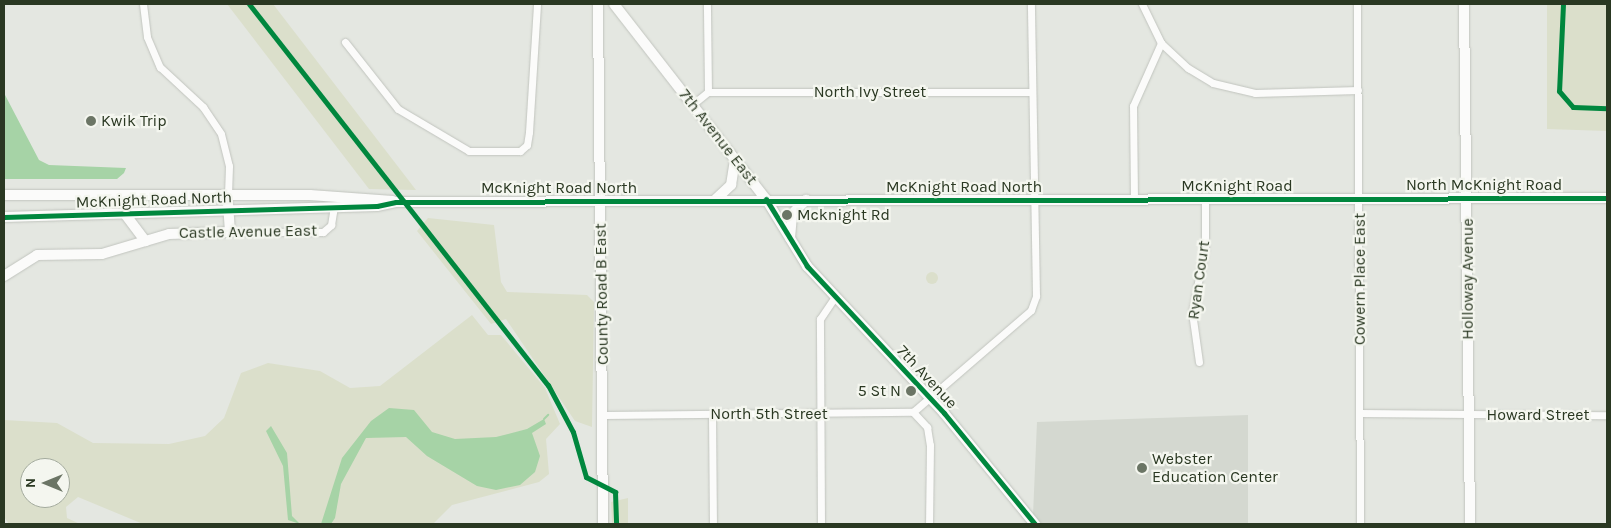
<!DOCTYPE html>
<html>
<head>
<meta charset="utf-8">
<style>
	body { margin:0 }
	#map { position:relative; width:1611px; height:528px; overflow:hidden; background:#e4e7e1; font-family:Karla,sans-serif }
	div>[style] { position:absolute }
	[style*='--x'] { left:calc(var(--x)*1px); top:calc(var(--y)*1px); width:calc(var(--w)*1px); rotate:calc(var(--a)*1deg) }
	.built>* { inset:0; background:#d4d8d0 }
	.green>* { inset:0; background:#dbdfcb }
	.round { border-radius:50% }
	.water>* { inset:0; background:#a6d3a6 }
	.stream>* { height:2px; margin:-1px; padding:0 1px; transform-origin:1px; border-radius:1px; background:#a6d3a6 }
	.roads { filter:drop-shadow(0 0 1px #c1c4be) drop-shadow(0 0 1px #c1c4be) }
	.street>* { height:7px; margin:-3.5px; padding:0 3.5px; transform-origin:3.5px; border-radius:3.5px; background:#fbfbfa }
	.secondary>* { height:10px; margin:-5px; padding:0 5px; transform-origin:5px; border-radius:5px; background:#fbfbfa }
	.cycleway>* { height:5px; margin:-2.5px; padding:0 2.5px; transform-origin:2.5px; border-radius:2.5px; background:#00873e }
	.dots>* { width:14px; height:14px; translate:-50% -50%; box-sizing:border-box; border:2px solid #f4f6ef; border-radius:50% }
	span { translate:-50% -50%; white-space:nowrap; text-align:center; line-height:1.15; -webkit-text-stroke:4.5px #f4f6ef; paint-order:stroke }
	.street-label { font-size:16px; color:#2a3822 }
	.poi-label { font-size:16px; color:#2a3822 }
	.left { translate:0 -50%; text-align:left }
	.right { translate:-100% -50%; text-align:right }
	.frame { position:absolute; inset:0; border:5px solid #2a3822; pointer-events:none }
	.north { position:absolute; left:20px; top:458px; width:50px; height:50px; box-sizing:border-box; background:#f4f6ef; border:1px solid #a3aa9d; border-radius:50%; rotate:270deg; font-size:14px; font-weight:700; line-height:20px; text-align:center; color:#2a3822 }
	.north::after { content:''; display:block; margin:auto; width:18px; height:22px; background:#6b7565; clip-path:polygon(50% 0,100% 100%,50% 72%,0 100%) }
</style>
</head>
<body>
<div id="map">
	<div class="built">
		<i style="clip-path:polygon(1248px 415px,1248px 524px,1041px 524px,1033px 515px,1037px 422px)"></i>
	</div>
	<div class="green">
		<i style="clip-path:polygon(227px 4px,273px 4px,416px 190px,369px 189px)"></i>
		<i style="clip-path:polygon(1547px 4px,1607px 4px,1607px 131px,1547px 129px)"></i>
		<i style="clip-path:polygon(428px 218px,494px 225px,501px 282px,507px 292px,587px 295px,594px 302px,592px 427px,575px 421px,506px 319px,491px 324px,417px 231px)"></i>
		<i class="round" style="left:926px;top:272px;width:12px;height:12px"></i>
		<i style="clip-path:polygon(evenodd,472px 315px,488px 335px,501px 335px,545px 388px,560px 424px,546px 439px,549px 474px,539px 482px,452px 505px,433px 524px,143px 524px,78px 497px,66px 507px,67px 518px,80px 524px,9px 524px,4px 517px,4px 420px,57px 423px,93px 443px,169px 444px,205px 436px,224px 418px,241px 373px,268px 363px,320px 371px,350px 388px,380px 386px,472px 315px,30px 468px,60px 468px,60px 498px,30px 498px,30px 468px)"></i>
		<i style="clip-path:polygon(628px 498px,628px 524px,612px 524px,611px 502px)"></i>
	</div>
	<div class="water">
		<i style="clip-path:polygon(4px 93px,39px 160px,49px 165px,126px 168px,124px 173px,117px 179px,4px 179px)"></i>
		<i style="clip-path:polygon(389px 408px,414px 410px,432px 432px,455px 439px,496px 437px,527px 429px,544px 419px,546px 424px,532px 433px,540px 456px,535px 472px,520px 485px,496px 490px,477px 486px,427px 456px,406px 437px,366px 438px,341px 484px,335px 518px,331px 524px,321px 524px,342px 458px,371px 421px)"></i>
		<i style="clip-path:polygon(271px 426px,287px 453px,292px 516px,300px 524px,288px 520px,283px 466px,266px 431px)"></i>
	</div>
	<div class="stream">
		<i style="--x:544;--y:419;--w:6;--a:-45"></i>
	</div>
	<div class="roads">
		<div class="street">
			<i style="--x:143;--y:4;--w:33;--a:83"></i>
			<i style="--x:147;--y:37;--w:33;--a:67"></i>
			<i style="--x:160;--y:67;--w:59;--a:42.9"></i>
			<i style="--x:203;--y:107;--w:32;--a:56"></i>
			<i style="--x:221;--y:134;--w:33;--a:76"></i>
			<i style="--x:229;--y:166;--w:29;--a:92"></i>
			<i style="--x:1142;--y:4;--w:43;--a:64"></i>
			<i style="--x:1161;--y:43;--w:37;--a:43"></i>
			<i style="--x:1188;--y:68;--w:29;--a:31"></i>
			<i style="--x:1213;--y:83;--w:43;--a:13.4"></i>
			<i style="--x:1255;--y:93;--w:103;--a:-1.7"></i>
			<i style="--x:1357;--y:4;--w:520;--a:89.67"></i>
			<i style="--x:345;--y:42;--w:85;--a:51.7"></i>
			<i style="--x:398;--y:109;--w:82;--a:30.6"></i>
			<i style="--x:469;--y:151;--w:51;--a:0"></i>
			<i style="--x:520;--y:151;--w:9;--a:-41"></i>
			<i style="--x:527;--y:145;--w:13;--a:-81"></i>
			<i style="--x:529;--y:132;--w:128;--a:-86.4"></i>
			<i style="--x:708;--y:92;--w:324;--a:0"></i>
			<i style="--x:693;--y:104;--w:19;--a:-39"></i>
			<i style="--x:708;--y:92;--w:88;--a:-90.7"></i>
			<i style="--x:1134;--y:200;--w:94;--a:-90.6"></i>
			<i style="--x:1133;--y:106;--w:69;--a:-66"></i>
			<i style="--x:230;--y:232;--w:93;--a:0"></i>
			<i style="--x:323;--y:232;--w:11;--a:-41"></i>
			<i style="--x:331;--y:225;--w:18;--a:-81"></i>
			<i style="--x:1199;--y:362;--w:50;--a:-98"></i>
			<i style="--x:1192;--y:312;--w:65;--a:-78.5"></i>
			<i style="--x:1205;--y:248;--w:50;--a:-90"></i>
			<i style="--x:913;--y:412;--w:21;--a:47"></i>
			<i style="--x:927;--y:427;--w:18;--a:81"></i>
			<i style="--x:930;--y:445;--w:79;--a:90.7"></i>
			<i style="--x:1360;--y:413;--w:247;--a:0.5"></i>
			<i style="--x:712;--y:414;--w:110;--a:89.5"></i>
			<i style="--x:604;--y:415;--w:309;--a:-0.6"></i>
			<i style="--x:913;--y:412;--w:156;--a:-40.8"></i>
			<i style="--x:1031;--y:310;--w:15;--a:-70"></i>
			<i style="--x:1036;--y:296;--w:292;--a:-91"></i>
			<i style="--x:821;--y:524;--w:205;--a:-90.3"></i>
			<i style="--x:820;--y:319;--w:27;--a:-56"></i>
		</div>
		<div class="secondary">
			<i style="--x:598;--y:4;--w:520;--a:89.45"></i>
			<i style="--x:614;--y:4;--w:247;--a:52.1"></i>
			<i style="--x:766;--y:199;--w:79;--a:58.5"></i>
			<i style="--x:807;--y:266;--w:201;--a:47"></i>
			<i style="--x:944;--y:413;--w:144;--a:50.7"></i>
			<i style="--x:1464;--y:4;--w:520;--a:89.34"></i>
			<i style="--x:4;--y:195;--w:306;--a:0"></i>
			<i style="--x:310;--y:195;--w:83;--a:4.1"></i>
			<i style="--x:716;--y:199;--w:21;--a:-43"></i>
			<i style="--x:731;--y:185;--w:26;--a:-81"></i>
			<i style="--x:125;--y:214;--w:34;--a:53"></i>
			<i style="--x:4;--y:217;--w:373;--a:-1.7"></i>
			<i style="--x:377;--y:206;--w:19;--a:-12"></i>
			<i style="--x:396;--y:202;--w:1211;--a:-0.19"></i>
			<i style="--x:790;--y:238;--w:24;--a:-85"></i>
			<i style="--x:792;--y:214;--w:20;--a:-45"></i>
			<i style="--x:4;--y:276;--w:39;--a:-32"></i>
			<i style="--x:37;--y:255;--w:65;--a:-0.9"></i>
			<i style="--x:102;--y:254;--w:70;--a:-16.6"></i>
			<i style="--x:169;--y:234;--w:61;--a:-1.9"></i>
			<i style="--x:230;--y:232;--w:27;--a:-94"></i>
		</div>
	</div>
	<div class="cycleway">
		<i style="--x:249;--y:4;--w:484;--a:51.9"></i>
		<i style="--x:548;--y:385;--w:53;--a:62"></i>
		<i style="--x:573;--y:432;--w:47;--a:73.9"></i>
		<i style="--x:586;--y:477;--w:33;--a:27"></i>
		<i style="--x:615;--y:492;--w:32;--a:88"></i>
		<i style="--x:1563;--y:4;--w:87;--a:92.6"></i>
		<i style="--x:1559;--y:91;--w:21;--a:49"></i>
		<i style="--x:1573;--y:107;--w:34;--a:2"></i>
		<i style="--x:766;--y:199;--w:79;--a:58.5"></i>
		<i style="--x:807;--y:266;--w:201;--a:47"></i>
		<i style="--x:944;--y:413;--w:144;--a:50.7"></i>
		<i style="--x:4;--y:217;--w:373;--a:-1.7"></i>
		<i style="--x:377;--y:206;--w:19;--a:-12"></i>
		<i style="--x:396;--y:202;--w:1211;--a:-0.19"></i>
	</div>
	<div class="dots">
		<i style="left:91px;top:121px;background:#6b7565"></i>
		<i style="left:787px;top:215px;background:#6b7565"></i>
		<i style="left:911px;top:391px;background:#6b7565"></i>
		<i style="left:1142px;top:468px;background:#6b7565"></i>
	</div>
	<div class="street-label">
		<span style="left:870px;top:92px">North Ivy Street</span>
		<span style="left:718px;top:137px;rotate:52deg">7th Avenue East</span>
		<span style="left:1484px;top:185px">North McKnight Road</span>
		<span style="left:1237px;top:186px">McKnight Road</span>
		<span style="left:964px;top:187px">McKnight Road North</span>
		<span style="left:559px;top:188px">McKnight Road North</span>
		<span style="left:154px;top:200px;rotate:-2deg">McKnight Road North</span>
		<span style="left:248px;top:232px;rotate:-1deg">Castle Avenue East</span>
		<span style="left:1360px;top:279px;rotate:-90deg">Cowern Place East</span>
		<span style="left:1468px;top:279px;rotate:-90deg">Holloway Avenue</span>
		<span style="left:1199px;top:280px;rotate:-82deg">Ryan Court</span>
		<span style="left:602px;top:294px;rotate:-91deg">County Road B East</span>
		<span style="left:927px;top:377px;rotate:47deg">7th Avenue</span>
		<span style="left:769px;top:414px">North 5th Street</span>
		<span style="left:1538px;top:415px">Howard Street</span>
	</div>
	<div class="poi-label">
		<span class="left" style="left:101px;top:121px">Kwik Trip</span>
		<span class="left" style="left:797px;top:215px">Mcknight Rd</span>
		<span class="right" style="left:901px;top:391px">5 St N</span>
		<span class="left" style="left:1152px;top:468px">Webster<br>Education Center</span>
	</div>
	<div class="frame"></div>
	<div class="north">N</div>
</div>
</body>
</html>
